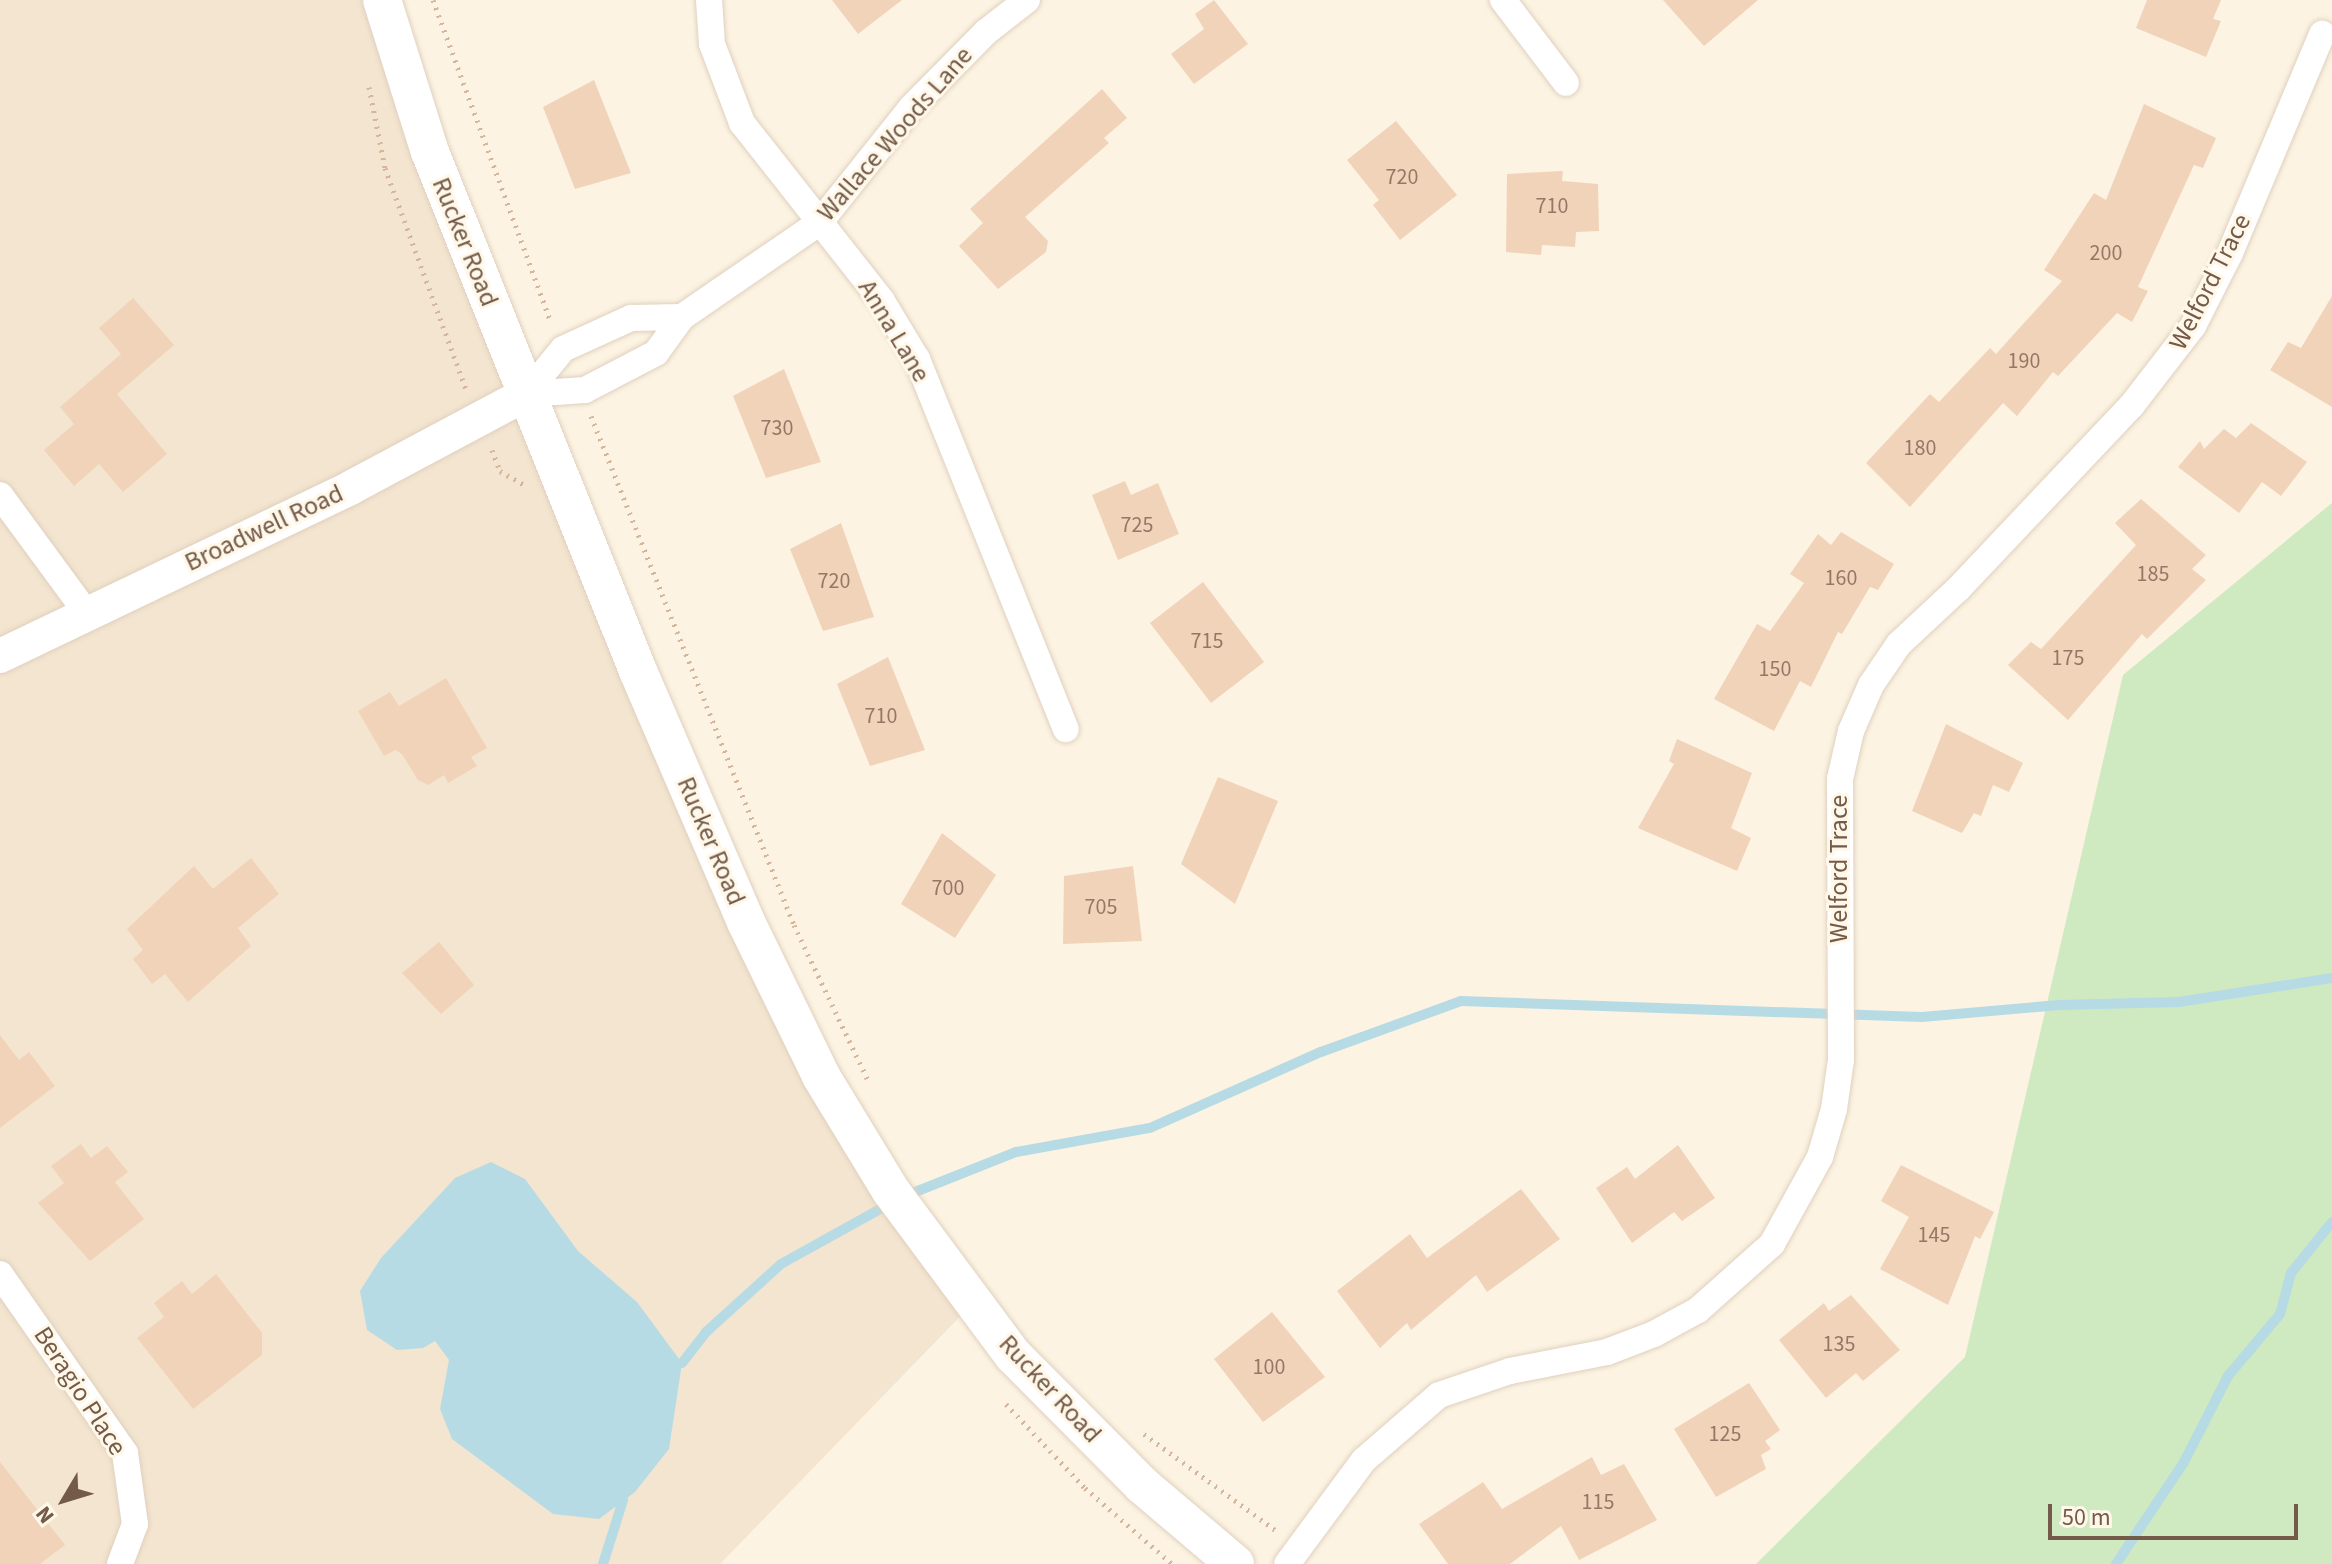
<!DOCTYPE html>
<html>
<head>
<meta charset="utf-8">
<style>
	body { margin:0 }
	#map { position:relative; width:2332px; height:1564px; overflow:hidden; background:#fcf3e2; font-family:"Source Sans 3",sans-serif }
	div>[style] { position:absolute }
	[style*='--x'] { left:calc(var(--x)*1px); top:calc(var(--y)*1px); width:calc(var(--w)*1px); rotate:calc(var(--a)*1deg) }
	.residential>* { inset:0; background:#f3e5d0 }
	.green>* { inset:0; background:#cfe9c1 }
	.water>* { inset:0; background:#b7dbe5 }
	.stream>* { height:10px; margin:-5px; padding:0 5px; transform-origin:5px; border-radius:5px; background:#b7dbe5 }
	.building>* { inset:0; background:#f1d3ba }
	.path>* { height:5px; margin-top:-2.5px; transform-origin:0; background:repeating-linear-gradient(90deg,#d5b69d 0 2px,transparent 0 8px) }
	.roads { filter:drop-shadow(0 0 2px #e0d0be) drop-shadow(0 0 2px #e0d0be) }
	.minor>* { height:26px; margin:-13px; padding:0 13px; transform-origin:13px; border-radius:13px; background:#fff }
	.tertiary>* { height:34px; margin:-17px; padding:0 17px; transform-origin:17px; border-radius:17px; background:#fff }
	.secondary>* { height:38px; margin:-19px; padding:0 19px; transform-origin:19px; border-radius:19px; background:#fff }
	span { translate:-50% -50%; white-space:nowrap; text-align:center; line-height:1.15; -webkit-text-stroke:6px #fff7e8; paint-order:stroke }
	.number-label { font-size:22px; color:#927865 }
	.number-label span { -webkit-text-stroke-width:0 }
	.street-label { font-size:26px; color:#735a49 }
	.north { position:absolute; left:24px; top:1460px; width:80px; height:80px; -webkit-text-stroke:6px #fff7e8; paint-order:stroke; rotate:232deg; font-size:22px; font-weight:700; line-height:32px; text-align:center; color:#735a49 }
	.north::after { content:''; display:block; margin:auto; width:28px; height:36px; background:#735a49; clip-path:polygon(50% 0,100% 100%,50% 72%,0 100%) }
	.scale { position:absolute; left:2048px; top:1504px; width:250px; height:36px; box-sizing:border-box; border:4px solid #735a49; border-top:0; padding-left:10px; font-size:24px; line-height:28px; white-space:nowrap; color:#735a49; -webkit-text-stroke:6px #fff7e8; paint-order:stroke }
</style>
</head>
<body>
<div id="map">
	<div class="residential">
		<i style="clip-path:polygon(0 0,398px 0,513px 356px,804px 1045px,976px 1300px,720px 1564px,0 1564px)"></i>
	</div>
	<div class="green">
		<i style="clip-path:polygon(2332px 503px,2332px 1564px,1756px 1564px,1965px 1357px,2123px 675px)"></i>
	</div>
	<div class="water">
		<i style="clip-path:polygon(491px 1162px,525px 1179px,578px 1251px,637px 1302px,682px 1363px,669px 1449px,635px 1492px,599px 1519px,553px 1514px,452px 1439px,440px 1409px,449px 1360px,435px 1341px,423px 1348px,397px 1350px,367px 1330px,360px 1291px,381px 1258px,455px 1178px)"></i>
	</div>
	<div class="stream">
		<i style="--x:905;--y:1196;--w:119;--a:-21.6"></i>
		<i style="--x:1016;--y:1152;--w:136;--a:-10.2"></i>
		<i style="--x:1150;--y:1128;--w:187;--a:-24"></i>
		<i style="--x:1321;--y:1052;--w:149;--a:-20"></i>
		<i style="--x:1461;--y:1001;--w:461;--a:2"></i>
		<i style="--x:1922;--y:1017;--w:138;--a:-5"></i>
		<i style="--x:2059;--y:1005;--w:120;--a:-1.4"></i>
		<i style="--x:2179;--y:1002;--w:155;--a:-8.9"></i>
		<i style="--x:682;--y:1363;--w:39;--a:-52"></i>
		<i style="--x:706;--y:1332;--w:101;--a:-42.2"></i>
		<i style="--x:781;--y:1264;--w:126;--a:-29"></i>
		<i style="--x:603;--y:1564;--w:67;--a:-72.6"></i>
		<i style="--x:2116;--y:1564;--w:123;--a:-56.3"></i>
		<i style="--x:2184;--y:1462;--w:97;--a:-62.9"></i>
		<i style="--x:2228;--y:1376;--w:81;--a:-50"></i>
		<i style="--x:2280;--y:1314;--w:42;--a:-75"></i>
		<i style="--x:2291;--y:1273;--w:65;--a:-51.2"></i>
	</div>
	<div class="building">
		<i style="clip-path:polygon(832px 0,902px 0,858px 34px)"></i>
		<i style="clip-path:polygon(1214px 0,1248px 44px,1194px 84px,1171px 54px,1204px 29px,1195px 14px)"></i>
		<i style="clip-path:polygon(1663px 0,1758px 0,1704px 46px)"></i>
		<i style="clip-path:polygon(2147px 0,2221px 0,2213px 19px,2221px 21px,2206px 57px,2136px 28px)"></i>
		<i style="clip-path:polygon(594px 80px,631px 173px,575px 189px,543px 107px)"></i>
		<i style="clip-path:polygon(1102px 89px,1127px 118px,1104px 138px,1109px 143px,1025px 217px,1048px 241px,1046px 252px,998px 289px,959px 246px,983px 223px,970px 209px)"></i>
		<i style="clip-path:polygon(2144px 104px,2216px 138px,2203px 168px,2194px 165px,2138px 287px,2148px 291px,2132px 322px,2117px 313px,2058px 376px,2053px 372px,2017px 416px,2003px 403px,1910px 507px,1866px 463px,1930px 394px,1939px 402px,1990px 348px,1996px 354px,2062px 281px,2044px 270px,2094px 193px,2106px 200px)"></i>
		<i style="clip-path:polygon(1396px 121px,1457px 195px,1400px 240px,1373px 205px,1379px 200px,1347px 160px)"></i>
		<i style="clip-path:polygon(1563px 171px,1562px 181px,1598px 184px,1599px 231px,1576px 232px,1575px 247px,1542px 245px,1541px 255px,1506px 252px,1507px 174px)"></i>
		<i style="clip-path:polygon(2332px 296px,2332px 407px,2270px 370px,2288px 342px,2301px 348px)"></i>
		<i style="clip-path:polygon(133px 298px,174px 345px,117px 394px,167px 454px,123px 492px,99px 464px,74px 486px,44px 450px,74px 424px,60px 407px,121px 354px,99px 328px)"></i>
		<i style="clip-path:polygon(784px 369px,821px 462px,766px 478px,733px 396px)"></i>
		<i style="clip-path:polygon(2251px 423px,2307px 462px,2281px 496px,2262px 482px,2239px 513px,2178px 467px,2200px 441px,2204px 449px,2224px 429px,2236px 438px)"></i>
		<i style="clip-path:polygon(1125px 481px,1131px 495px,1158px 483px,1179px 534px,1118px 560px,1092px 495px)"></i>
		<i style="clip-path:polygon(2141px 499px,2206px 555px,2192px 569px,2206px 580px,2147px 639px,2142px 634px,2068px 720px,2008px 665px,2031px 642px,2041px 649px,2136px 545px,2115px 523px)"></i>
		<i style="clip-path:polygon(841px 523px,874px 617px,823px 631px,790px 549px)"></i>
		<i style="clip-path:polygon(1841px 532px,1894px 564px,1878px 590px,1870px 587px,1842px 634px,1838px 632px,1811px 687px,1800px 681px,1774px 731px,1714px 699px,1757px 624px,1770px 631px,1804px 583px,1790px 574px,1818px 534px,1831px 545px)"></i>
		<i style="clip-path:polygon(1203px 582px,1264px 662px,1211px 703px,1150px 623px)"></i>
		<i style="clip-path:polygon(888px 657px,925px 750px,870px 766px,837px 684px)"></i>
		<i style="clip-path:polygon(446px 678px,487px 748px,471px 757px,477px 766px,448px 783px,444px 775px,428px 785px,418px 780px,402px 754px,395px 750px,384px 756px,358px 711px,390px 692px,399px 706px)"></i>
		<i style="clip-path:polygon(1946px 724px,2023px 763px,2009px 792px,1993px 785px,1981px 816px,1974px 813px,1962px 833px,1912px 811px)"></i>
		<i style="clip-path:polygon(1677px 739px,1752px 773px,1731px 828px,1751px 838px,1737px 871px,1638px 828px,1674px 764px,1669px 761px)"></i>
		<i style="clip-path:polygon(1218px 777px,1278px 801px,1235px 904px,1181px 864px)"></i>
		<i style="clip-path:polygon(942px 833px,996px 875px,955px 938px,901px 904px)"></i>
		<i style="clip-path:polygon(251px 858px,279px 894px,238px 928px,251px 946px,188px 1002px,165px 974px,152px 984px,133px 959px,143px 950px,127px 929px,194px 866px,213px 889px)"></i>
		<i style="clip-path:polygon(1133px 866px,1142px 941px,1063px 944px,1064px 876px)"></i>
		<i style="clip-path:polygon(439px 942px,474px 985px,441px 1014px,402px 973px)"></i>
		<i style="clip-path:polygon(0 1035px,19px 1060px,29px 1052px,55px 1086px,0 1128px)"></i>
		<i style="clip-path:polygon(81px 1144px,91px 1158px,107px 1146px,128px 1172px,115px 1182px,144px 1219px,90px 1261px,38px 1203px,64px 1183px,51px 1166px)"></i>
		<i style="clip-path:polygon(1678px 1145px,1715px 1198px,1682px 1221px,1674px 1212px,1632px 1243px,1596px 1188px,1627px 1167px,1635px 1179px)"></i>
		<i style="clip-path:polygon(1901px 1165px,1994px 1212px,1980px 1239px,1975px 1236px,1948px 1305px,1880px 1269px,1909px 1217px,1881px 1201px)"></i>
		<i style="clip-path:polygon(1521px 1189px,1560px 1239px,1487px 1292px,1476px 1275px,1411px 1330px,1407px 1323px,1380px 1348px,1337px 1291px,1410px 1234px,1427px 1258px)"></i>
		<i style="clip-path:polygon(216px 1274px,262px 1333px,262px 1355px,193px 1409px,137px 1338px,164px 1317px,154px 1303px,182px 1281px,192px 1294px)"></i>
		<i style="clip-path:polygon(1851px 1295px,1900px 1350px,1863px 1381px,1856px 1373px,1826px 1398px,1779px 1340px,1824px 1303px,1829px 1311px)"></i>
		<i style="clip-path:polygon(1272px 1312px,1325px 1377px,1263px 1422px,1214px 1359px)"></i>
		<i style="clip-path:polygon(1749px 1383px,1780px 1430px,1765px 1441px,1771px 1449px,1761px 1455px,1766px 1469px,1716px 1497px,1674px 1429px)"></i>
		<i style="clip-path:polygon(1592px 1457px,1601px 1475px,1624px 1464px,1657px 1520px,1579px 1560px,1561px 1526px,1510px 1564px,1448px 1564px,1419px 1524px,1483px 1482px,1502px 1509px)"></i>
		<i style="clip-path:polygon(0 1462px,65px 1545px,40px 1564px,0 1564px)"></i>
	</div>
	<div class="path">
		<i style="--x:433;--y:0;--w:343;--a:69.9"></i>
		<i style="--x:369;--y:87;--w:83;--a:78.8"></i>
		<i style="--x:385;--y:168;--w:235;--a:69.9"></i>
		<i style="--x:591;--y:416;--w:548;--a:68.26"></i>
		<i style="--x:794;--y:925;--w:174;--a:64.5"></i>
		<i style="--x:492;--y:450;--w:22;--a:69"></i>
		<i style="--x:500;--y:471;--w:28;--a:30"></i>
		<i style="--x:1006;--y:1404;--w:115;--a:46.8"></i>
		<i style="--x:1085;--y:1488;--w:116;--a:41.1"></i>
		<i style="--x:1144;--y:1434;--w:166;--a:36.2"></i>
	</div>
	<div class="roads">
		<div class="minor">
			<i style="--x:709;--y:0;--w:44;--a:86.1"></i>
			<i style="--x:712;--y:44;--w:85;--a:69.2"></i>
			<i style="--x:742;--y:123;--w:226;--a:51.8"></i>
			<i style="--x:882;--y:301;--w:68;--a:58.9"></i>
			<i style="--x:917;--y:359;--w:399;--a:68.1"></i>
			<i style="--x:1503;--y:0;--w:104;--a:52.8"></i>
			<i style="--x:526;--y:394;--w:59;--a:-3.9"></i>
			<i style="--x:585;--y:390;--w:80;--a:-27.5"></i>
			<i style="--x:656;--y:353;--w:44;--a:-54.2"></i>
			<i style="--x:682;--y:317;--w:168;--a:-34.5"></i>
			<i style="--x:820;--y:222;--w:146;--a:-51.4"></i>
			<i style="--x:911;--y:108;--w:107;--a:-45.4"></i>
			<i style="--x:986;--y:32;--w:52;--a:-38"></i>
			<i style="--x:526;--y:394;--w:58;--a:-50.6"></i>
			<i style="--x:563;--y:349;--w:75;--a:-24.5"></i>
			<i style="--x:631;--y:318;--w:51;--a:-1.1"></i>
			<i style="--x:0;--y:495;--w:145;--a:53.7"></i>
			<i style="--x:0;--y:1274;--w:218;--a:55.1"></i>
			<i style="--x:125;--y:1453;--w:72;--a:82"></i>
			<i style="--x:135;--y:1524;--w:43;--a:110.6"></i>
			<i style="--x:1287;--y:1564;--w:129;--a:-53.5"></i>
			<i style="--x:1364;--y:1460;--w:99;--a:-40.9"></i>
			<i style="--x:1439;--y:1395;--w:75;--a:-18.7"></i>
			<i style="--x:1510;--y:1371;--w:99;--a:-11.1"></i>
			<i style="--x:1607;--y:1352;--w:50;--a:-21"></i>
			<i style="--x:1654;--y:1334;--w:50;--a:-28.6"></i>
			<i style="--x:1698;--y:1310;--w:99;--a:-41.7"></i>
			<i style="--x:1772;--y:1244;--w:99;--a:-61.1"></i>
			<i style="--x:1820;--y:1157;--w:50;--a:-73.7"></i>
			<i style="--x:1834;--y:1109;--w:49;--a:-81.9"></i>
			<i style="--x:1841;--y:1060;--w:281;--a:-90.2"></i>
			<i style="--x:1840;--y:779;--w:49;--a:-77.1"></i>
			<i style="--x:1851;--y:731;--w:50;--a:-66.5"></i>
			<i style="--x:1871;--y:685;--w:50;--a:-55.7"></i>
			<i style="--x:1899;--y:644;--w:81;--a:-43"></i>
			<i style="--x:1958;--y:589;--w:253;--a:-46.6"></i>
			<i style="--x:2132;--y:405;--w:100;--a:-52.3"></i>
			<i style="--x:2193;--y:326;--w:82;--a:-63.1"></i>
			<i style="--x:2230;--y:253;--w:238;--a:-67.2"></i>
		</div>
		<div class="tertiary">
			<i style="--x:0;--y:656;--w:390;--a:-25.6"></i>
			<i style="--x:352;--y:487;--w:197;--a:-28.1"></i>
		</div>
		<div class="secondary">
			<i style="--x:382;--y:0;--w:159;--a:72.5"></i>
			<i style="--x:430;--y:152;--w:559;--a:68.16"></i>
			<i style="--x:638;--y:671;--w:273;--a:66.7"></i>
			<i style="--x:746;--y:922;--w:171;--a:64"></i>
			<i style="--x:821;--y:1076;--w:135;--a:58.7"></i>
			<i style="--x:891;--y:1191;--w:204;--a:53.4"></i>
			<i style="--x:1013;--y:1355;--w:183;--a:45.2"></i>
			<i style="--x:1142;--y:1485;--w:122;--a:40.3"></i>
		</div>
	</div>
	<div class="number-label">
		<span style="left:1402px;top:178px">720</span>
		<span style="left:1552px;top:207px">710</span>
		<span style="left:2106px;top:254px">200</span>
		<span style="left:2024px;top:362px">190</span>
		<span style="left:777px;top:429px">730</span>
		<span style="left:1920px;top:449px">180</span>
		<span style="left:1137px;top:526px">725</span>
		<span style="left:2153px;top:575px">185</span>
		<span style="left:1841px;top:579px">160</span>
		<span style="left:834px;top:582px">720</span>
		<span style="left:1207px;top:642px">715</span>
		<span style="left:2068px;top:659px">175</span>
		<span style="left:1775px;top:670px">150</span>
		<span style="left:881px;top:717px">710</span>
		<span style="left:948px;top:889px">700</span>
		<span style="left:1101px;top:908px">705</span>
		<span style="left:1934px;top:1236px">145</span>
		<span style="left:1839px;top:1345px">135</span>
		<span style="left:1269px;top:1368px">100</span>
		<span style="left:1725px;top:1435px">125</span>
		<span style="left:1598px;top:1503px">115</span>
	</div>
	<div class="street-label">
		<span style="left:895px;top:134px;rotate:-49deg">Wallace Woods Lane</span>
		<span style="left:465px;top:242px;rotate:68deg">Rucker Road</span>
		<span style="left:2210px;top:282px;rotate:-63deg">Welford Trace</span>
		<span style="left:894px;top:331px;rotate:59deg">Anna Lane</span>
		<span style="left:264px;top:528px;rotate:-25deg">Broadwell Road</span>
		<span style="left:711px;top:841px;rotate:67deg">Rucker Road</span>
		<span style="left:1839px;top:869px;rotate:-90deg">Welford Trace</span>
		<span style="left:1050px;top:1389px;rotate:47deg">Rucker Road</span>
		<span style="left:80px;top:1391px;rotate:57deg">Beragio Place</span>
	</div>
	<div class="north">N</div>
	<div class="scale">50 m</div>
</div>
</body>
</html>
